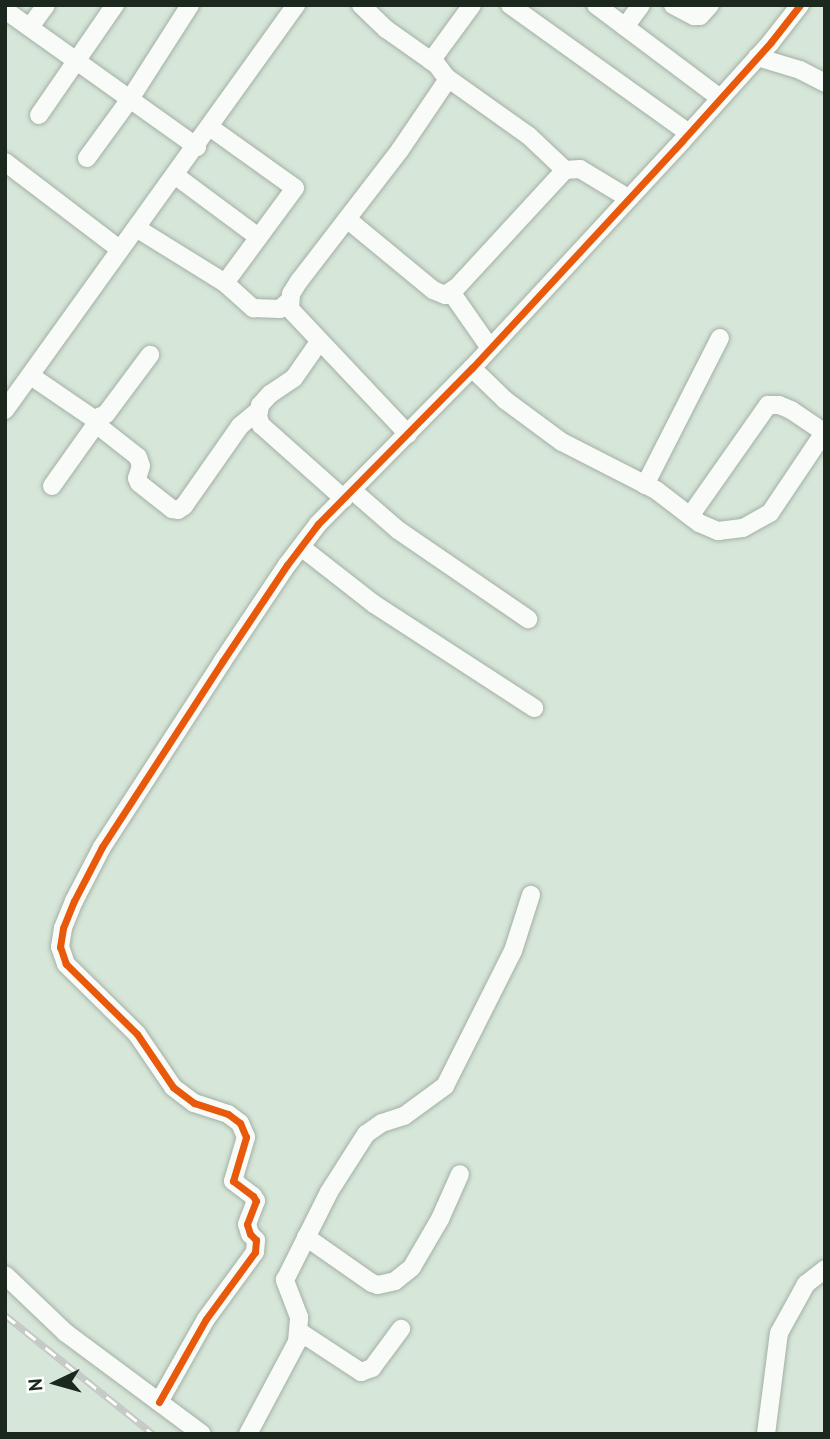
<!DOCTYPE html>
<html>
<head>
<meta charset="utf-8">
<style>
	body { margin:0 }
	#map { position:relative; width:830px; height:1439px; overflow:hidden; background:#d6e6d8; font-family:"PT Sans",sans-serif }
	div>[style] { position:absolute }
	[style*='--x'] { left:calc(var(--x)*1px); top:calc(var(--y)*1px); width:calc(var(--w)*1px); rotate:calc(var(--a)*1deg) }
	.roads { filter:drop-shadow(0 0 2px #a3b0a4) drop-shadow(0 0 2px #a3b0a4) }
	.minor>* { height:18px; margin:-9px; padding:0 9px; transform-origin:9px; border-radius:9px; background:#f9fbf9 }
	.rail>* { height:7px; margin-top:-3.5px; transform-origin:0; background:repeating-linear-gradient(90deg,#fff 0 13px,#c4c9c5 0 26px); box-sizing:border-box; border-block:2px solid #c4c9c5 }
	.cycleway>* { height:7px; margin:-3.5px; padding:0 3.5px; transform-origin:3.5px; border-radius:3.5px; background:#e8590c }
	span { translate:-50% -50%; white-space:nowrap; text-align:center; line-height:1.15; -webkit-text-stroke:6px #fff; paint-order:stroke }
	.frame { position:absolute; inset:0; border:7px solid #1c271e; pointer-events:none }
	.north { position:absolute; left:21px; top:1348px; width:70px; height:70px; -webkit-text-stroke:5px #fff; paint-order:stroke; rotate:265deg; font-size:19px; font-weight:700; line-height:28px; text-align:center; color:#1c271e }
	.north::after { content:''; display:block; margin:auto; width:24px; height:32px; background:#1c271e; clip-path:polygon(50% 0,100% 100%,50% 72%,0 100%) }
</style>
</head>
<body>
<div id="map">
	<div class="roads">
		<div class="minor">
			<i style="--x:361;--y:5;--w:35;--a:44"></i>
			<i style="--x:386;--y:29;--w:62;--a:35.2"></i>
			<i style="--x:437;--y:65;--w:15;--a:53"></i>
			<i style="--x:446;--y:77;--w:5;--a:90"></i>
			<i style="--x:446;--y:82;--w:82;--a:124.1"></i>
			<i style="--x:400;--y:150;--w:165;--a:127.6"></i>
			<i style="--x:299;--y:281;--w:15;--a:122"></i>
			<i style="--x:291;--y:294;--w:15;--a:94"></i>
			<i style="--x:290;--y:309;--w:172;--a:46.7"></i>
			<i style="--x:510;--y:5;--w:220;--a:35.6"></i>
			<i style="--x:596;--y:5;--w:155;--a:36.9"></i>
			<i style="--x:673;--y:5;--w:24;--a:28"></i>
			<i style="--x:694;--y:16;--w:6;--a:0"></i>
			<i style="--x:700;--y:16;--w:15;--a:-48"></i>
			<i style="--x:5;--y:10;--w:236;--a:35.5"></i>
			<i style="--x:30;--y:27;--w:27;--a:-54"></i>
			<i style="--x:625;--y:27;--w:27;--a:-54"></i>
			<i style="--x:757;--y:57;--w:45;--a:16.8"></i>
			<i style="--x:800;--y:70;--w:28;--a:27"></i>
			<i style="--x:431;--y:61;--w:69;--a:-53.8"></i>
			<i style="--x:446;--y:77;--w:102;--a:35.4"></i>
			<i style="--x:529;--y:136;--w:50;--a:43.4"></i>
			<i style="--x:39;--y:115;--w:134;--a:-55.4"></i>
			<i style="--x:211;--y:128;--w:103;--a:35.5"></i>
			<i style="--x:295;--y:188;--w:118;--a:126.4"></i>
			<i style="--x:87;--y:158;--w:73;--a:-53.9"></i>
			<i style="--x:130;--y:99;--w:112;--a:-57.4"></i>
			<i style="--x:5;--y:162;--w:143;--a:37.3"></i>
			<i style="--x:176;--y:176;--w:102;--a:36.6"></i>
			<i style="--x:347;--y:219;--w:112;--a:39.5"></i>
			<i style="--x:433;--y:290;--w:13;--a:23"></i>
			<i style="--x:445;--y:295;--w:14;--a:-34"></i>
			<i style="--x:457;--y:287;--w:159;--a:-47.3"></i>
			<i style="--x:565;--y:170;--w:15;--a:-4"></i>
			<i style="--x:580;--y:169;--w:56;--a:31.1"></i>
			<i style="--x:138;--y:229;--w:102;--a:31.8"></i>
			<i style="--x:225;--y:283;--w:38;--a:42"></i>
			<i style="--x:253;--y:308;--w:27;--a:2"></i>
			<i style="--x:280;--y:309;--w:12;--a:-42"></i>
			<i style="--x:451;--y:292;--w:68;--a:55.1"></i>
			<i style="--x:319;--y:342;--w:44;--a:124.8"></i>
			<i style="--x:294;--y:378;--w:29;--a:146"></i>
			<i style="--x:270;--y:394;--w:15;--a:132"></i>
			<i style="--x:260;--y:405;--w:12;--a:99"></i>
			<i style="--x:258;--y:417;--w:9;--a:69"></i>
			<i style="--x:261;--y:425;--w:111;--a:41.7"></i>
			<i style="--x:472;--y:368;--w:46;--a:44.1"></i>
			<i style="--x:505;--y:400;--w:71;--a:36.4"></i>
			<i style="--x:562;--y:442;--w:106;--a:27.1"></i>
			<i style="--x:656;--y:490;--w:54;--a:37.5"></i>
			<i style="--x:699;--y:523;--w:21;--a:23"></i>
			<i style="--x:718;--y:531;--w:25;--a:-7"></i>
			<i style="--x:743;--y:528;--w:31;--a:-29"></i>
			<i style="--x:770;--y:513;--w:99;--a:-56.1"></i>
			<i style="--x:31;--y:376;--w:76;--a:34.3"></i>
			<i style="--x:94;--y:419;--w:13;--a:-23"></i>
			<i style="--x:106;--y:414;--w:74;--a:-53.3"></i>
			<i style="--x:5;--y:410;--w:499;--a:-54.3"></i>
			<i style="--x:96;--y:424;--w:53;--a:38.2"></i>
			<i style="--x:138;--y:457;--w:9;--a:72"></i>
			<i style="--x:141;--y:466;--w:13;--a:108"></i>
			<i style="--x:137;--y:478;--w:5;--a:68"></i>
			<i style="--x:139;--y:483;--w:42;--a:38.2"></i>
			<i style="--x:172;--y:509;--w:6;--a:9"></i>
			<i style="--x:178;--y:510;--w:7;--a:-34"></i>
			<i style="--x:184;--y:506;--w:98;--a:-55"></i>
			<i style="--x:240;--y:426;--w:23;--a:-40"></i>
			<i style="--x:645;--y:485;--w:165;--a:-63"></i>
			<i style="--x:52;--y:486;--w:85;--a:-54.6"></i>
			<i style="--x:352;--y:490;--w:61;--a:41"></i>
			<i style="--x:398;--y:530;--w:158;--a:34.4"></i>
			<i style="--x:690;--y:516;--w:136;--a:-54.9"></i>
			<i style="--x:768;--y:405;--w:11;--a:0"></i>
			<i style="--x:779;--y:405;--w:13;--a:23"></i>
			<i style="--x:791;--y:410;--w:40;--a:34"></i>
			<i style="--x:301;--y:547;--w:93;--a:38"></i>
			<i style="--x:374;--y:604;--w:191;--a:33"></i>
			<i style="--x:306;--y:1237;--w:80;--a:34.9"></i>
			<i style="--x:372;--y:1283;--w:6;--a:18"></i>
			<i style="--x:378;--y:1285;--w:17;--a:-13"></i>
			<i style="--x:395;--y:1281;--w:22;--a:-39"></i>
			<i style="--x:412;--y:1267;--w:56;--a:-59.7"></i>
			<i style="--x:440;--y:1219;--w:49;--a:-66"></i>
			<i style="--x:5;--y:1275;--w:84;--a:43.6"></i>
			<i style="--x:66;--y:1333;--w:169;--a:36.6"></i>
			<i style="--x:300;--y:1332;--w:73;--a:33.3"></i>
			<i style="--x:361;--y:1372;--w:12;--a:-20"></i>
			<i style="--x:372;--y:1368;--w:49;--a:-53.4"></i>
			<i style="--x:159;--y:1402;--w:95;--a:-60.5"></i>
			<i style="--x:206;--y:1319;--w:83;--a:-53.8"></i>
			<i style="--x:255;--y:1252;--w:12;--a:-85"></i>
			<i style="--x:256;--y:1240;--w:8;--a:-135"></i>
			<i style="--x:250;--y:1234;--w:10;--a:-107"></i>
			<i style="--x:247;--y:1224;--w:25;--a:-69"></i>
			<i style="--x:256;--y:1201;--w:6;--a:-121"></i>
			<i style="--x:253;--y:1196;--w:25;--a:-143"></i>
			<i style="--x:233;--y:1181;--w:46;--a:-73.5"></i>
			<i style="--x:246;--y:1137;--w:15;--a:-113"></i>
			<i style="--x:240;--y:1123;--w:15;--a:-143"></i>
			<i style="--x:228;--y:1114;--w:36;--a:-162"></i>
			<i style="--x:194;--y:1103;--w:26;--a:-143"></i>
			<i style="--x:173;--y:1087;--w:64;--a:-124.2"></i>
			<i style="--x:137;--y:1034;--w:100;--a:-135.4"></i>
			<i style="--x:66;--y:964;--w:18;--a:-109"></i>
			<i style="--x:60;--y:947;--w:19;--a:-81"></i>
			<i style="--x:63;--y:928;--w:29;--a:-68"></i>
			<i style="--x:74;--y:901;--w:61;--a:-62.6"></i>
			<i style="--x:102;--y:847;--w:221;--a:-57"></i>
			<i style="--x:222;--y:662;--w:117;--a:-56.2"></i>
			<i style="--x:287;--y:565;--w:51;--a:-52.9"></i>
			<i style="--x:318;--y:524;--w:219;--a:-45.4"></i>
			<i style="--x:472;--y:368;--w:309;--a:-47.2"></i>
			<i style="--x:682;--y:141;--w:133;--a:-48"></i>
			<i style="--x:771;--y:42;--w:47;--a:-51.9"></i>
			<i style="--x:248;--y:1434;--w:104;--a:-62"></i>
			<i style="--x:297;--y:1342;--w:25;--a:-85"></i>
			<i style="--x:299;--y:1317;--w:40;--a:-111"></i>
			<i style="--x:285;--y:1280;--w:98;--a:-63.4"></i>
			<i style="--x:329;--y:1192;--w:69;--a:-57.5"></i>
			<i style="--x:366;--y:1134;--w:19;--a:-35"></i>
			<i style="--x:382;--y:1123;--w:23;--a:-18"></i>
			<i style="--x:404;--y:1116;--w:51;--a:-36.2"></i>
			<i style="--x:445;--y:1086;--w:151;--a:-63.3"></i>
			<i style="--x:513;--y:951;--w:59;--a:-72.2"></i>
			<i style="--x:766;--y:1434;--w:102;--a:-82.7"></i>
			<i style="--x:779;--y:1333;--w:56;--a:-61.1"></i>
			<i style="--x:806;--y:1284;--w:24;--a:-38"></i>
		</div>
	</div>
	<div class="rail">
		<i style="--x:5;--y:1315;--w:190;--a:38.8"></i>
	</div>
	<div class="cycleway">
		<i style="--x:159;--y:1402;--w:95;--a:-60.5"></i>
		<i style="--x:206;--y:1319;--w:83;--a:-53.8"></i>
		<i style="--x:255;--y:1252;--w:12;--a:-85"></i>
		<i style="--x:256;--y:1240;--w:8;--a:-135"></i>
		<i style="--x:250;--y:1234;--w:10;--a:-107"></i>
		<i style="--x:247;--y:1224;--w:25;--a:-69"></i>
		<i style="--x:256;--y:1201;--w:6;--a:-121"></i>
		<i style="--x:253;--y:1196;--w:25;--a:-143"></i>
		<i style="--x:233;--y:1181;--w:46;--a:-73.5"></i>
		<i style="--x:246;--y:1137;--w:15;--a:-113"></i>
		<i style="--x:240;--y:1123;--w:15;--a:-143"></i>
		<i style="--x:228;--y:1114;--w:36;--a:-162"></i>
		<i style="--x:194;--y:1103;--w:26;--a:-143"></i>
		<i style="--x:173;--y:1087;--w:64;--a:-124.2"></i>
		<i style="--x:137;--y:1034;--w:100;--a:-135.4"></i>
		<i style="--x:66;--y:964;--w:18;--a:-109"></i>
		<i style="--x:60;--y:947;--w:19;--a:-81"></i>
		<i style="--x:63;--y:928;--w:29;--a:-68"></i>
		<i style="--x:74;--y:901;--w:61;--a:-62.6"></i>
		<i style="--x:102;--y:847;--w:221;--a:-57"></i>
		<i style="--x:222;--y:662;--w:117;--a:-56.2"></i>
		<i style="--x:287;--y:565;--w:51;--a:-52.9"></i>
		<i style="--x:318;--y:524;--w:219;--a:-45.4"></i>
		<i style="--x:472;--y:368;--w:309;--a:-47.2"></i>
		<i style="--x:682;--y:141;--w:133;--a:-48"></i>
		<i style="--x:771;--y:42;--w:47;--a:-51.9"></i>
	</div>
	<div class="frame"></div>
	<div class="north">N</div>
</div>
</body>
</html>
